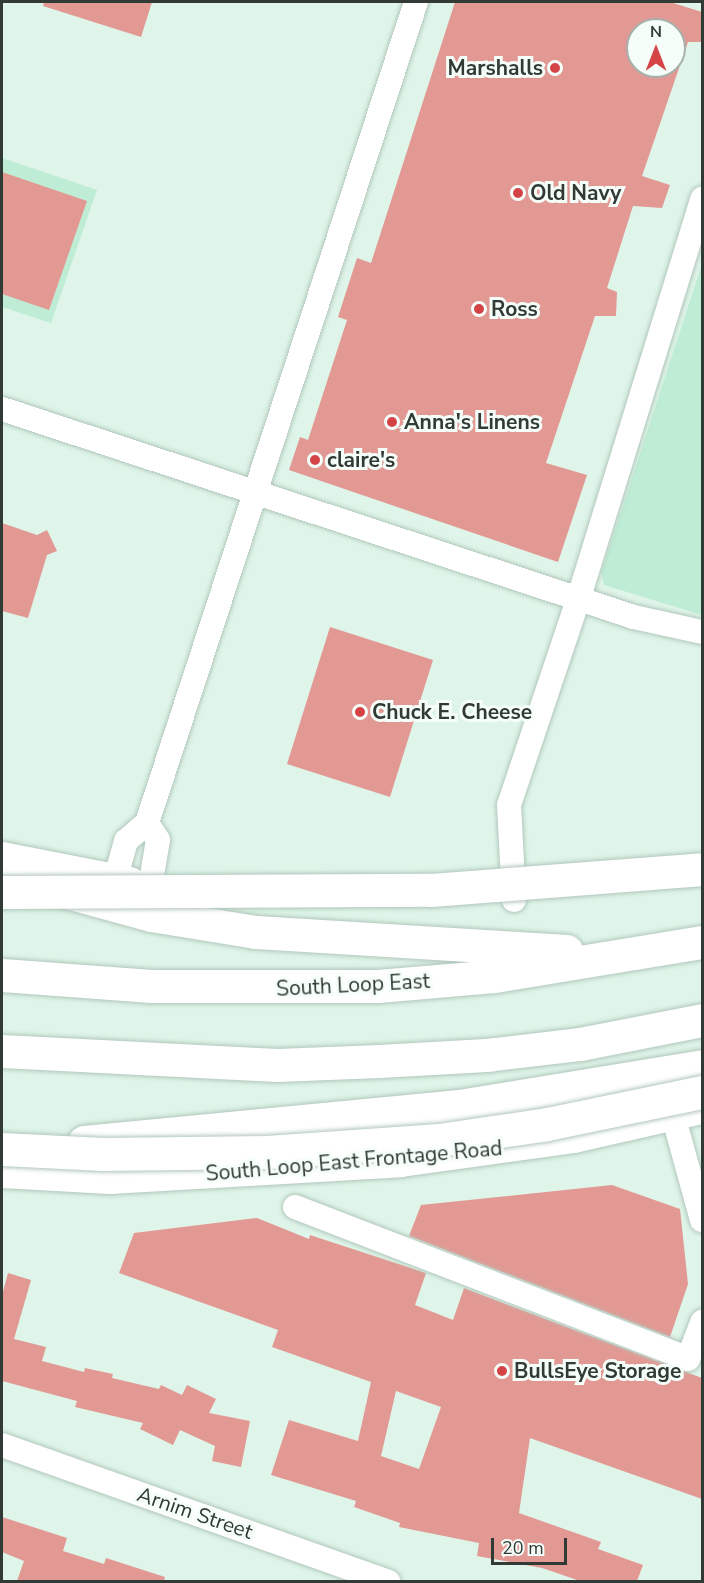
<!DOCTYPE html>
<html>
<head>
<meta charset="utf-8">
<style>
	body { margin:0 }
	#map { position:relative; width:704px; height:1583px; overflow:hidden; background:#dff5e9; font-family:"Nunito Sans",sans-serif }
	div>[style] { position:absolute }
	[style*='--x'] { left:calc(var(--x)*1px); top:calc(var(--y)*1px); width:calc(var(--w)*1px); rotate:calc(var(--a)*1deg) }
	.green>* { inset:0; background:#bfecd5 }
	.building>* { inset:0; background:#e29994 }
	.roads { filter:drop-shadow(0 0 2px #b2c7bc) drop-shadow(0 0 2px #b2c7bc) }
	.minor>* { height:24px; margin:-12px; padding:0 12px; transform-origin:12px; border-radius:12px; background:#fff }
	.major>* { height:32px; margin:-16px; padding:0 16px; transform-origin:16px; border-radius:16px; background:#fff }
	.highway>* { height:33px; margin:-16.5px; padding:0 16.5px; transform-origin:16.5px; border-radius:16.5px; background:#fff }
	.bridges { filter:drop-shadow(0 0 2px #b2c7bc) drop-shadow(0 0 2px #b2c7bc) }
	.highway-bridge>* { height:33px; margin:-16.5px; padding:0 16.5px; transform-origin:16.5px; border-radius:16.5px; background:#fff }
	.dots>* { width:16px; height:16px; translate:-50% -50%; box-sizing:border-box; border:3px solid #f6fef9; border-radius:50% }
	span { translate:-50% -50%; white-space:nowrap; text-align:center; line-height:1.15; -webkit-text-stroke:6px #f6fef9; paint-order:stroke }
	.poi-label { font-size:21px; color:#313a35; font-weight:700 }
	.right { translate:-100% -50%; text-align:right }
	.left { translate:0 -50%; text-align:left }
	.street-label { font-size:21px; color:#313a35 }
	.frame { position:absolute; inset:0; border:3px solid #313a35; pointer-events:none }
	.north { position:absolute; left:626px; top:18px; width:60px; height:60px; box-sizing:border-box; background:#f6fef9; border:2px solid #a7b0ab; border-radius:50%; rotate:0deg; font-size:16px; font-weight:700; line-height:24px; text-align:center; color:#313a35 }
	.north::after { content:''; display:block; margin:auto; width:21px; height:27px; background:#d44447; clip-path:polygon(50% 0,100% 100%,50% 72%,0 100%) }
	.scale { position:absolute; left:491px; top:1538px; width:76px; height:27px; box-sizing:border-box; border:3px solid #313a35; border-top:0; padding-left:8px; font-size:18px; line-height:21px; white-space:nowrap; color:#313a35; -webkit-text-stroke:4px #f6fef9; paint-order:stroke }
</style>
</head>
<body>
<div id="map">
	<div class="green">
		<i style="clip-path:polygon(2px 158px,97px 190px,51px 323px,2px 307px)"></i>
		<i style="clip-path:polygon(702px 264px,702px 615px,604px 585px,601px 573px)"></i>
	</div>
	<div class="building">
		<i style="clip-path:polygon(44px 2px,152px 2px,141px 37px,43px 6px)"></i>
		<i style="clip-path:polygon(evenodd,455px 2px,670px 2px,702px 12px,702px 42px,688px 42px,642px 176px,670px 185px,662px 208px,633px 206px,607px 288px,617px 292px,616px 316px,595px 316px,546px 463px,587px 475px,558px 562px,289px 470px,300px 437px,308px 440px,347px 320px,338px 317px,357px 258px,371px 263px,455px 2px,638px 30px,674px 30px,674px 66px,638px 66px,638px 30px)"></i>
		<i style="clip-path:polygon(2px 172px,87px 201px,49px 310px,2px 294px)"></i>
		<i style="clip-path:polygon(2px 523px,37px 535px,47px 530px,57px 551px,47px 555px,28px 618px,2px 611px)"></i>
		<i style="clip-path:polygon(330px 627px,433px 660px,390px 797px,287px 764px)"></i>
		<i style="clip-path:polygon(612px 1185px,680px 1209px,688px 1284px,670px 1337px,409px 1236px,421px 1205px)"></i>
		<i style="clip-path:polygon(evenodd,257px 1218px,309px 1239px,310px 1235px,426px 1273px,415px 1305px,453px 1320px,464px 1288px,702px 1378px,702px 1499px,530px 1438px,519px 1513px,601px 1542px,598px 1549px,643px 1565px,637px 1581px,580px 1581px,542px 1568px,477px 1556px,479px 1543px,399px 1527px,400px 1523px,354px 1507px,356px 1501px,271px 1475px,289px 1420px,358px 1441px,371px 1382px,272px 1347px,278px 1330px,119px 1273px,134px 1233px,257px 1218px,396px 1391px,441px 1407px,419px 1469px,381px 1456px,396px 1391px)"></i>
		<i style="clip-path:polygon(8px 1273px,31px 1280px,14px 1339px,46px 1347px,42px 1361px,84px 1372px,85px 1368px,113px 1374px,112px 1378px,159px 1389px,161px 1385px,182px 1395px,187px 1385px,216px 1399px,209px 1413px,250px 1421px,241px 1467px,212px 1461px,215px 1446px,180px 1430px,173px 1445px,140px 1429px,143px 1423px,75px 1407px,77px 1401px,2px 1381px,2px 1295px)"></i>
		<i style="clip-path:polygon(2px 1517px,67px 1538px,63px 1551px,104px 1564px,106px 1558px,165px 1577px,164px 1581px,17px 1581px,24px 1561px,2px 1552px)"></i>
	</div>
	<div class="roads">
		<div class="minor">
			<i style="--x:2;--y:409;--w:665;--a:18.22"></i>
			<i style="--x:634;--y:617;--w:70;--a:12.4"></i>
			<i style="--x:147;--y:823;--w:20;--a:57"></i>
			<i style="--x:158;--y:840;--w:48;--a:99.7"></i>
			<i style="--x:115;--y:880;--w:41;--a:-74.2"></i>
			<i style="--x:126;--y:841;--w:28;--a:-41"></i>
			<i style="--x:147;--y:823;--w:864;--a:-71.86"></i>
			<i style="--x:514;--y:900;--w:95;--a:-93"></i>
			<i style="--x:509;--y:805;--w:219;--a:-71.4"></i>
			<i style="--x:579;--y:597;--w:417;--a:-72.8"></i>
			<i style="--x:673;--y:1115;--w:109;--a:74.6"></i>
			<i style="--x:295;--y:1207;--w:421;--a:21.1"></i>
			<i style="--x:688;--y:1359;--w:40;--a:-69"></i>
			<i style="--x:2;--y:1445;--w:410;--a:19.5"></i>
		</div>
		<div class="major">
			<i style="--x:2;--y:858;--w:130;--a:11.1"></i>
			<i style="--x:2;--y:1172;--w:108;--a:3.2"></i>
			<i style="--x:110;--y:1178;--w:291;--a:-3.3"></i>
			<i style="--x:401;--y:1161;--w:175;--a:-7.9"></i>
			<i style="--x:574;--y:1137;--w:131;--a:-12.8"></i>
		</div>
		<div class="highway">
			<i style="--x:2;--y:874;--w:155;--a:15.4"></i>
			<i style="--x:151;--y:915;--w:106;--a:9.2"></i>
			<i style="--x:256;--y:932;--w:311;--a:3.5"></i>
			<i style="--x:2;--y:975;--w:150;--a:4.2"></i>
			<i style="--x:152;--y:986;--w:226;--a:0"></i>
			<i style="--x:378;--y:986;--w:116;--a:-4.9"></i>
			<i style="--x:494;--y:976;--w:211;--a:-9.3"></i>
			<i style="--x:2;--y:1051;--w:275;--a:2.9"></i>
			<i style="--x:277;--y:1065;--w:102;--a:-2.2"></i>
			<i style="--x:379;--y:1061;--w:107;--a:-3.2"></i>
			<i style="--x:486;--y:1055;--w:95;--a:-6.7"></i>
			<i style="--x:580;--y:1044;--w:124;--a:-11.1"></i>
			<i style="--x:84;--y:1142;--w:377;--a:-5.5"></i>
			<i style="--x:459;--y:1106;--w:246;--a:-9.3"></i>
		</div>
	</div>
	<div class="bridges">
		<div class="highway-bridge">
			<i style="--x:2;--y:892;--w:429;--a:-0.3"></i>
			<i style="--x:431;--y:890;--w:272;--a:-4.4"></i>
			<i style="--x:2;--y:1149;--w:101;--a:2.8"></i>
			<i style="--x:103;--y:1154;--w:164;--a:-0.7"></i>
			<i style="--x:267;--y:1152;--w:172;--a:-4"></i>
			<i style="--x:439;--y:1140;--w:109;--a:-8.4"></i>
			<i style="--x:547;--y:1124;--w:158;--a:-11.7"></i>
		</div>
	</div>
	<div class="dots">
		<i style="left:555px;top:68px;background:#d44447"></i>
		<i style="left:518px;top:193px;background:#d44447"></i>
		<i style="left:479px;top:309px;background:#d44447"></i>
		<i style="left:392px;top:422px;background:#d44447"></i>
		<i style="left:315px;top:460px;background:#d44447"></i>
		<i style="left:360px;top:712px;background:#d44447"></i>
		<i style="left:502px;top:1371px;background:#d44447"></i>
	</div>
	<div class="poi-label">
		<span class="right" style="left:543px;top:68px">Marshalls</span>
		<span class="left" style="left:530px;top:193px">Old Navy</span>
		<span class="left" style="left:491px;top:309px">Ross</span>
		<span class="left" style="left:404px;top:422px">Anna's Linens</span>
		<span class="left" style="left:327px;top:460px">claire's</span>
		<span class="left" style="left:372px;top:712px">Chuck E. Cheese</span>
		<span class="left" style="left:514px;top:1371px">BullsEye Storage</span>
	</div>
	<div class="street-label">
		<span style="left:353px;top:985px;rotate:-3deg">South Loop East</span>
		<span style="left:354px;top:1161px;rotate:-5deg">South Loop East Frontage Road</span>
		<span style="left:195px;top:1513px;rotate:19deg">Arnim Street</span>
	</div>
	<div class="frame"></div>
	<div class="north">N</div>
	<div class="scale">20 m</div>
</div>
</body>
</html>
